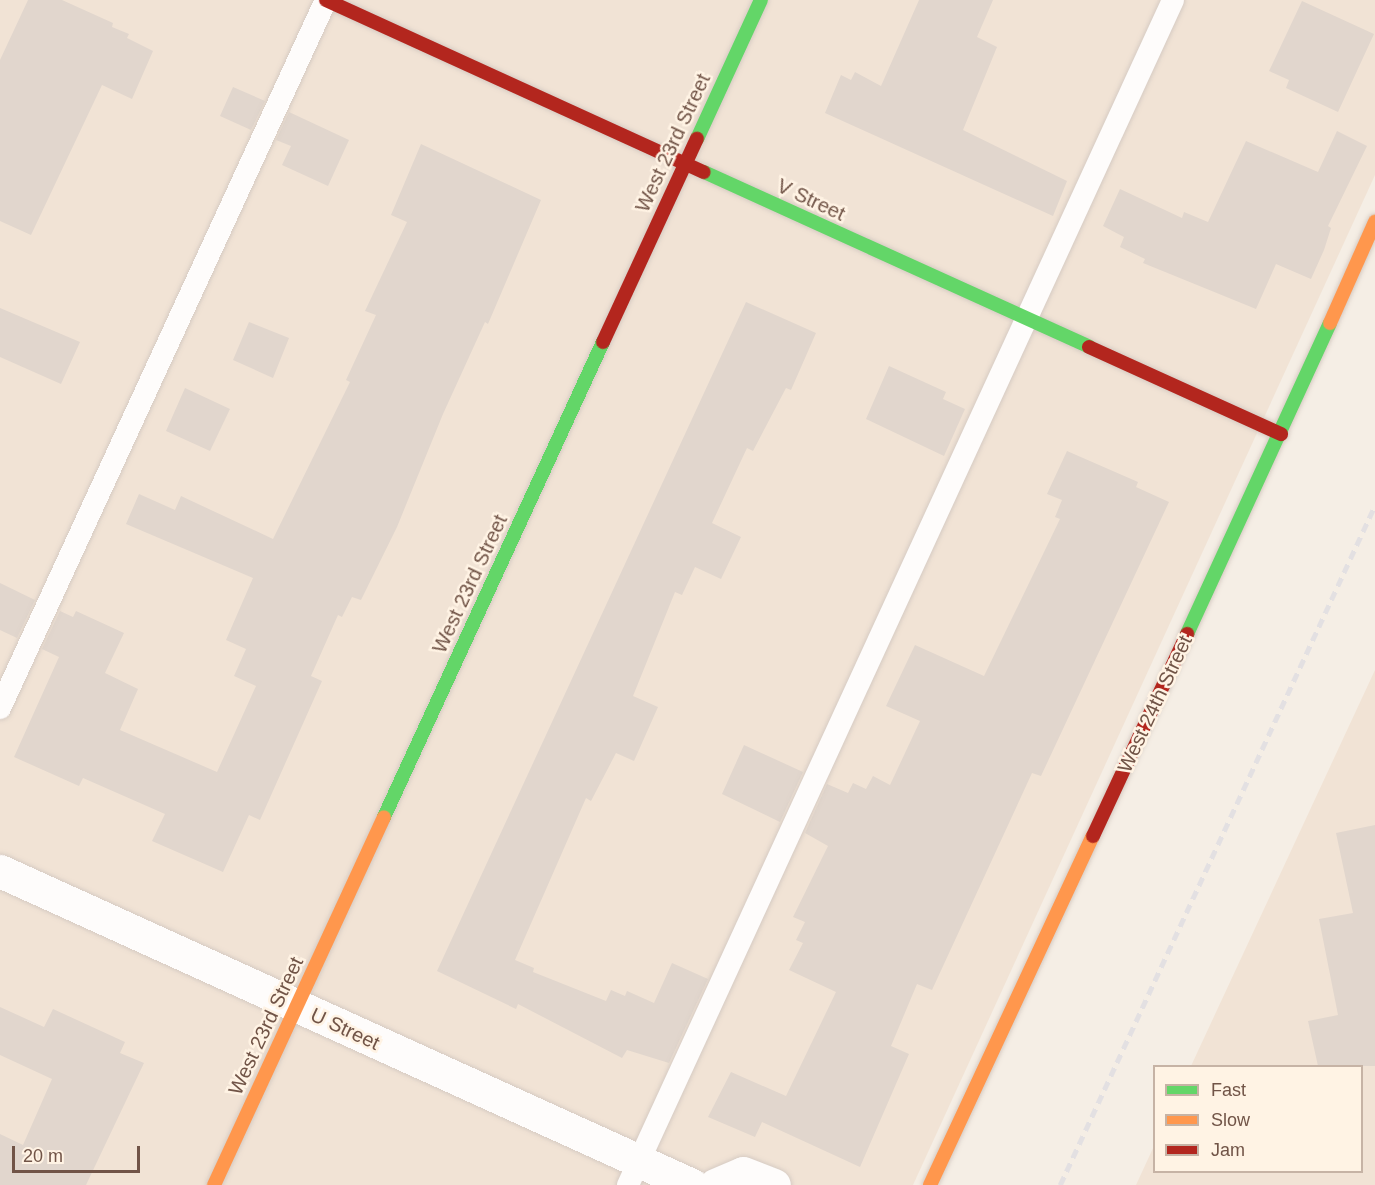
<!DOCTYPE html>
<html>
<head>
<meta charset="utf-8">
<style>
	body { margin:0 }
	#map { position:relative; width:1375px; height:1185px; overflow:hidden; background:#f5eee5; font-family:Arial,sans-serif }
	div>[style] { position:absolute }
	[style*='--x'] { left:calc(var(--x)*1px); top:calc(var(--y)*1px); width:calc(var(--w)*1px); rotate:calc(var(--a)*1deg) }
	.residential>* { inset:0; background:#f1e3d5 }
	.building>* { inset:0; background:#e1d6cd }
	.roads { filter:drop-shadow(0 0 2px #d6cbc3) drop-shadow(0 0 2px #d6cbc3) }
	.lane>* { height:22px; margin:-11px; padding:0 11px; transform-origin:11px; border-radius:11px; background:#fefcfb }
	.street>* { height:33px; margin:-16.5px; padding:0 16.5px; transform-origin:16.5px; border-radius:16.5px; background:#fefcfb }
	.fast>* { height:14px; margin:-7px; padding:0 7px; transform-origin:7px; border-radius:7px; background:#63d668 }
	.slow>* { height:14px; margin:-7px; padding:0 7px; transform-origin:7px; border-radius:7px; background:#ff974d }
	.jam>* { height:14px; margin:-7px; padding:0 7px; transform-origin:7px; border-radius:7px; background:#b3261e }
	.rail>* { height:4.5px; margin-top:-2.25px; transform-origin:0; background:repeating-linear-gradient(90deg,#e3e0e2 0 9px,transparent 0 15px) }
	span { translate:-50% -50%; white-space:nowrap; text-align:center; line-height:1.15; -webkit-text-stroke:5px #fff3e4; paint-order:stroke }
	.street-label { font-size:20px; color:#715447 }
	.legend { position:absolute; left:1153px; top:1065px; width:210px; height:108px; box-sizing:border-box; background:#fff3e4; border:2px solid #c6b3a5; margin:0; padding:8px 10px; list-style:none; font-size:18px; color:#715447 }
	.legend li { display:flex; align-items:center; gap:12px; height:30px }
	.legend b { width:30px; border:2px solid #c6b3a5 }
	.scale { position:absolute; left:12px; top:1146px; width:128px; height:27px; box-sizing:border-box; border:3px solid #715447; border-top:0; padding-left:8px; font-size:18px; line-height:21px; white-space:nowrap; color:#715447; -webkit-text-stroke:4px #fff3e4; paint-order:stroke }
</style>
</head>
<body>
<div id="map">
	<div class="residential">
		<i style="clip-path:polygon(0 0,1375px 0,1375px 175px,913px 1185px,0 1185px)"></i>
		<i style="clip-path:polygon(1375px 670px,1375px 1185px,1136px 1185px,1154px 1146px,1154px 1172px,1362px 1172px,1362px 1066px,1191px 1066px)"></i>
	</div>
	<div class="building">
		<i style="clip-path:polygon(28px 0,62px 0,113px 23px,112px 27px,129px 34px,127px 38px,153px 51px,132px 99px,102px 85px,31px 235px,0 221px,0 60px)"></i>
		<i style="clip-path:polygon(919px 0,993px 0,977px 37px,997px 47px,963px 130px,1067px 181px,1053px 216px,825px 113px,841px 75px,851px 80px,855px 72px,881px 86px)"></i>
		<i style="clip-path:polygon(1302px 1px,1374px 34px,1338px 112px,1286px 88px,1289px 80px,1269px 71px)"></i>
		<i style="clip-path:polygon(233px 87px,265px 101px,251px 130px,220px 116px)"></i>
		<i style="clip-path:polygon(289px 112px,349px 140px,328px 186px,282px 165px,291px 146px,276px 140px)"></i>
		<i style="clip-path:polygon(1337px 131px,1367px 146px,1328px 226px,1331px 228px,1324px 250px,1311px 279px,1276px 264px,1256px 309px,1143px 263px,1145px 259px,1120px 247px,1124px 237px,1103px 226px,1120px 189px,1182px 218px,1184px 212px,1208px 222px,1246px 141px,1318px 172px)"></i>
		<i style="clip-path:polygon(421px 144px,541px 200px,488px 324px,485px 322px,443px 414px,397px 527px,361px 600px,352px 597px,342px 617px,338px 615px,311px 676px,322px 681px,260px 820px,249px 815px,223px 872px,152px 841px,165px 814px,83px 778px,79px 786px,14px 757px,59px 657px,42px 649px,60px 611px,73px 617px,76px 611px,124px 633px,105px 673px,138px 689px,120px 730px,217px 772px,256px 686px,234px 676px,246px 649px,226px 640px,253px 578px,126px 524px,139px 494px,175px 510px,181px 496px,273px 539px,350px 382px,346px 380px,376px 315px,365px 311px,407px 222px,391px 215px)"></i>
		<i style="clip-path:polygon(746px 302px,816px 333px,791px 390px,786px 388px,753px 451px,747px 448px,712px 523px,741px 537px,721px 579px,695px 567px,682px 595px,675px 592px,633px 696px,658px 707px,634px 761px,616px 753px,591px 801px,586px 798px,515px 960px,534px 968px,533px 972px,606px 1001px,611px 990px,625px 996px,627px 991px,654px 1003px,672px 963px,708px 979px,669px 1063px,627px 1050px,622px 1058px,518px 1004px,516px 1009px,437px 971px)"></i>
		<i style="clip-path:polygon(0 308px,80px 342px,61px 384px,0 357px)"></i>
		<i style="clip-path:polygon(249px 322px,289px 338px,273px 378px,233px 360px)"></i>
		<i style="clip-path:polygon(889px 366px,946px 392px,943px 399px,965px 409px,944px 456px,866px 419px)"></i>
		<i style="clip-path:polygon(185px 388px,230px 409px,210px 451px,166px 431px)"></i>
		<i style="clip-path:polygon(1067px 451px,1138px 482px,1136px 487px,1169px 502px,1041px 776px,1032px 773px,932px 990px,917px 984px,891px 1046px,909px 1054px,860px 1167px,762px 1122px,755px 1137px,708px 1117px,731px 1072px,786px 1096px,836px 992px,789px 970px,803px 943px,796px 940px,805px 922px,793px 917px,828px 846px,805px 833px,827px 784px,848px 793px,853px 783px,866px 789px,873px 776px,890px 785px,920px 721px,886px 706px,915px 645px,984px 676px,1060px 519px,1055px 517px,1062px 500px,1047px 494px)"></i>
		<i style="clip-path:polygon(0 583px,35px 600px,17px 638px,0 630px)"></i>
		<i style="clip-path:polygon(744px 745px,803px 772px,780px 822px,722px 794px)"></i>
		<i style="clip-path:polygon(1375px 825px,1375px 1066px,1318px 1066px,1308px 1021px,1338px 1015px,1319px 919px,1353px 913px,1336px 833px)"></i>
		<i style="clip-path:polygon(0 1007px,44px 1027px,53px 1009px,125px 1042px,120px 1053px,144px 1063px,86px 1185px,0 1185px,0 1134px,23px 1145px,52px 1079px,0 1055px)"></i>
	</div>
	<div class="roads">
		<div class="lane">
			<i style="--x:0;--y:708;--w:779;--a:-65.28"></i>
			<i style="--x:628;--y:1185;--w:1304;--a:-65.3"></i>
		</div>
		<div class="street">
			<i style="--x:0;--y:871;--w:760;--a:24.41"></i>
			<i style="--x:715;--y:1185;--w:30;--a:-23"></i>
			<i style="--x:743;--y:1173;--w:33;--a:21"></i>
		</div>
		<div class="fast">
			<i style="--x:697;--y:139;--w:153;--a:-65.3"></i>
			<i style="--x:704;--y:172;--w:423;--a:24.4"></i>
			<i style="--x:1187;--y:634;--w:342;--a:-65.3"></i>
			<i style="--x:384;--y:817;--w:523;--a:-65.25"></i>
		</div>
		<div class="slow">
			<i style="--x:1330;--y:323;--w:111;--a:-66"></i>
			<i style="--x:214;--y:1185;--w:405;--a:-65.2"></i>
			<i style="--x:930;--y:1185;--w:385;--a:-65"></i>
		</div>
		<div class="jam">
			<i style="--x:326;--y:0;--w:415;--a:24.5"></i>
			<i style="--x:603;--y:342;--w:224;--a:-65.2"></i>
			<i style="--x:1089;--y:347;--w:211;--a:24.4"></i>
			<i style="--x:1093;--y:836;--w:223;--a:-65"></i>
		</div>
	</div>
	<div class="rail">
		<i style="--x:1060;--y:1185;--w:749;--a:-65.14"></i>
	</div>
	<div class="street-label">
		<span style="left:673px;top:143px;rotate:-65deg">West 23rd Street</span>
		<span style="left:811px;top:200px;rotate:25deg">V Street</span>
		<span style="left:470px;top:584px;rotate:-65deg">West 23rd Street</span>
		<span style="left:1155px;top:704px;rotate:-65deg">West 24th Street</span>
		<span style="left:266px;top:1026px;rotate:-65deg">West 23rd Street</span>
		<span style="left:345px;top:1029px;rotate:25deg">U Street</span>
	</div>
	<ul class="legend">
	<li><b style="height:8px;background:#63d668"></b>Fast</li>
	<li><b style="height:8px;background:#ff974d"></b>Slow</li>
	<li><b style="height:8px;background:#b3261e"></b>Jam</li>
	</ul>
	<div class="scale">20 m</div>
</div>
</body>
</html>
